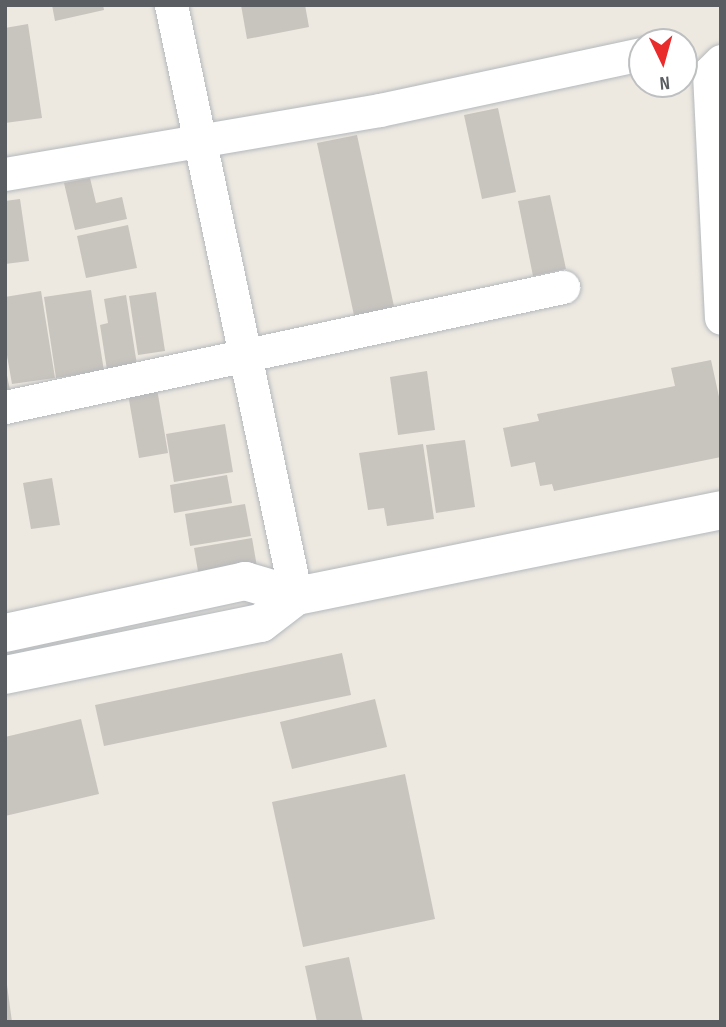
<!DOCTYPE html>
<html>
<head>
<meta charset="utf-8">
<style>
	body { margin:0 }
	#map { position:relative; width:726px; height:1027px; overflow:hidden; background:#ede9e1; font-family:"Sofia Sans Condensed",sans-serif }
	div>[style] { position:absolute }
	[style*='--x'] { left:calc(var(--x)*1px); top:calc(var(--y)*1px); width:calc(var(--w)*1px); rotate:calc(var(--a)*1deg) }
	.building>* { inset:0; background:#c8c4be }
	.roads { filter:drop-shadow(0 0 2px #b4b8bc) drop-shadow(0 0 2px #b4b8bc) }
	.street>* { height:33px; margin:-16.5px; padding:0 16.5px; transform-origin:16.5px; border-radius:16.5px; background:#fff }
	.secondary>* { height:38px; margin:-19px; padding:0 19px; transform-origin:19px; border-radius:19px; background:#fff }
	span { translate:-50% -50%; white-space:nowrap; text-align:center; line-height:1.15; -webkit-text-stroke:5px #fff; paint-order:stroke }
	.frame { position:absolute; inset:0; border:7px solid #5a5e62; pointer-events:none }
	.north { position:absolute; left:628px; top:28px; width:70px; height:70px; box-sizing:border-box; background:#fff; border:2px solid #bdbfc0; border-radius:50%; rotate:175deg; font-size:19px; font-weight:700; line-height:28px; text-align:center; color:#5a5e62 }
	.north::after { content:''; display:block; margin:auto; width:24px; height:32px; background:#e92b2c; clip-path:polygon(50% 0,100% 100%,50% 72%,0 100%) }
</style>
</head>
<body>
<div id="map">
	<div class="building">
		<i style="clip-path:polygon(52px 5px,103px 5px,104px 10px,55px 21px)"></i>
		<i style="clip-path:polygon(241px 5px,305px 5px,309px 27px,247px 39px)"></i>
		<i style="clip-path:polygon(28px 24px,42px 118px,5px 123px,5px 28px)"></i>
		<i style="clip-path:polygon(498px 108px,516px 192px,482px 199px,464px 115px)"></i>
		<i style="clip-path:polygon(357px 135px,395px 311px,355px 320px,317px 143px)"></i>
		<i style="clip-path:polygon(90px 178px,96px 203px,122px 197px,127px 219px,75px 230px,64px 183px)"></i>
		<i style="clip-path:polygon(550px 195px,566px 269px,533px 276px,518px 201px)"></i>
		<i style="clip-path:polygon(20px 199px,29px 261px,5px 264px,5px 201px)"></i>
		<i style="clip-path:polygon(128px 225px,137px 268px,86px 278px,77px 236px)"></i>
		<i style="clip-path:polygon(91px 290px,104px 371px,56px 378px,44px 297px)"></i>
		<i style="clip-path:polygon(41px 291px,55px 378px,12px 384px,5px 344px,5px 297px)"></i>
		<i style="clip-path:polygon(156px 292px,165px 351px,138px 355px,129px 296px)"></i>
		<i style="clip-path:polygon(126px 295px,137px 365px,107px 370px,100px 325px,108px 323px,104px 299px)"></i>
		<i style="clip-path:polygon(711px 360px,721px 406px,721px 457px,554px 491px,552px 484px,540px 486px,535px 462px,511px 467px,503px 428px,539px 421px,537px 414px,675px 386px,671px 368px)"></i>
		<i style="clip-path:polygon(5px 366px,10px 390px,5px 391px)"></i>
		<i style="clip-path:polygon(427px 371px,435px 430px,398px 435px,390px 377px)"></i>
		<i style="clip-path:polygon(157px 389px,168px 453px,139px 458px,128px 394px)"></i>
		<i style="clip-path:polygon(225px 424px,233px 472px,174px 482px,166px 434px)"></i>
		<i style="clip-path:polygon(465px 440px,475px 507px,436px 513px,426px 445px)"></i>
		<i style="clip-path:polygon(423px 444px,434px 519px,387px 526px,384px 508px,368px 510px,359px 453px)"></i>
		<i style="clip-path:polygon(227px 475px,232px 503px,174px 513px,170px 485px)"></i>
		<i style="clip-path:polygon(52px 478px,60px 525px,31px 529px,23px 483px)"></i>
		<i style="clip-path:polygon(245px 504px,251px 536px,190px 546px,185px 514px)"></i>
		<i style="clip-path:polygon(252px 538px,257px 567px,199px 577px,194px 548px)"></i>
		<i style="clip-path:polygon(342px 653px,351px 695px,104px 746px,95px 705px)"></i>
		<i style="clip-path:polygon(375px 699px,387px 747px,292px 769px,280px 722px)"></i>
		<i style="clip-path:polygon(81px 719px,99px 794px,5px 816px,5px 737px)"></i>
		<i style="clip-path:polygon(405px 774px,435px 919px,303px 947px,272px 802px)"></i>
		<i style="clip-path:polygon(349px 957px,363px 1022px,317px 1022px,305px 966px)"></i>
		<i style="clip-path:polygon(5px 985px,7px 985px,12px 1022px,5px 1022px)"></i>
	</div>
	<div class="roads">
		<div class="street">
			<i style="--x:171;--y:5;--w:604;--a:78.06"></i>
			<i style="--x:721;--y:61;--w:17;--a:135"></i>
			<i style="--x:709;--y:73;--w:245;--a:87.2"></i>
			<i style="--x:5;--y:174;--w:380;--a:-9.7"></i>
			<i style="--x:380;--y:110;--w:268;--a:-12.1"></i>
			<i style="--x:5;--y:407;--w:571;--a:-12.14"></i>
		</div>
		<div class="secondary">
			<i style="--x:5;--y:633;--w:246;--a:-12.2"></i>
			<i style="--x:245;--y:581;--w:53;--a:16.4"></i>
			<i style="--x:5;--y:675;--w:261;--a:-11.5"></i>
			<i style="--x:261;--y:623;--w:44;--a:-37.6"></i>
			<i style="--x:296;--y:596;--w:434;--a:-11.4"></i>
		</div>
	</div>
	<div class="frame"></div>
	<div class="north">N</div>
</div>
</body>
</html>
